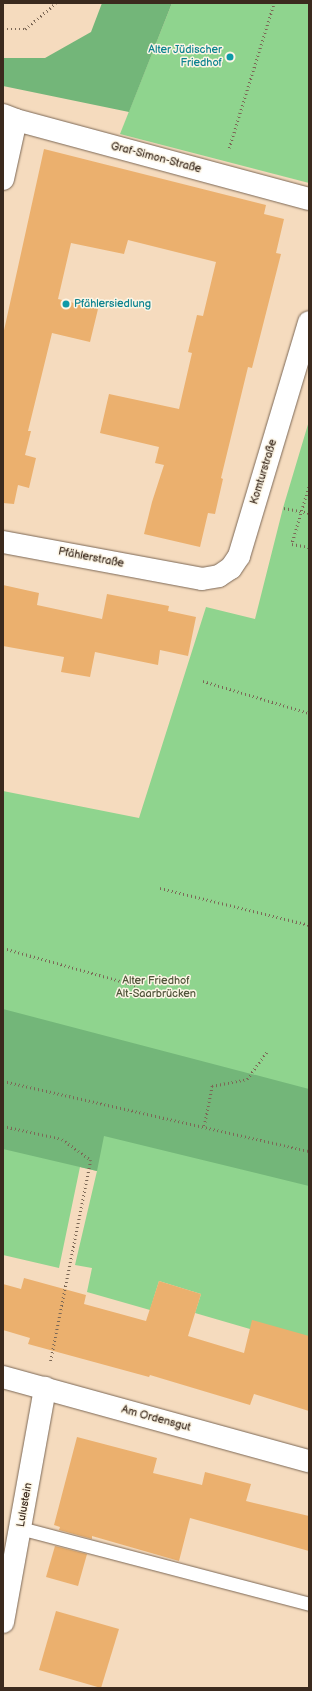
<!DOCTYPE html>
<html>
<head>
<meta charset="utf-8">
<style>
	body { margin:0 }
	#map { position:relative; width:312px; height:1691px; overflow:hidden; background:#f5dbbe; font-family:"Balsamiq Sans",sans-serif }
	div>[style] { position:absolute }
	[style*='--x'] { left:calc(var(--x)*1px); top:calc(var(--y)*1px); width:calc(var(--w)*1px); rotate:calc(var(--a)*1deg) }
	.green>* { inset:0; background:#8fd48e }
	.forest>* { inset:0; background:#73b679 }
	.building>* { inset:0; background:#ebb06e }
	.path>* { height:2.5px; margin-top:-1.25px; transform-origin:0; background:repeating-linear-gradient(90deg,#7c6856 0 1px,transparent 0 4px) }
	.roads { filter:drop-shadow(0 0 1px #7c6856) drop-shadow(0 0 1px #7c6856) }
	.service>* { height:13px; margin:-6.5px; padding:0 6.5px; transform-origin:6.5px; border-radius:6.5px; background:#fff }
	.minor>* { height:22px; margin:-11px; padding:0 11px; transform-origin:11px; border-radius:11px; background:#fff }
	.dots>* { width:11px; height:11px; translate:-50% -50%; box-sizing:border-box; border:2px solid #fcf5e5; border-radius:50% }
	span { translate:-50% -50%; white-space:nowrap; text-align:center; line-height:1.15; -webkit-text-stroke:3px #fcf5e5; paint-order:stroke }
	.culture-label { font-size:11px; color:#0d838f }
	.right { translate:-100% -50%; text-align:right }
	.left { translate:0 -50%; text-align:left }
	.street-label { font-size:11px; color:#3b2a1e }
	.park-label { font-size:11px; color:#50543a }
	.frame { position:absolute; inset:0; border:4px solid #3b2a1e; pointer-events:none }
</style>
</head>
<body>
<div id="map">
	<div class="green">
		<i style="clip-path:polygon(172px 3px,309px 3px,309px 183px,120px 134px)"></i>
		<i style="clip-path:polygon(309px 421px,309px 1355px,250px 1329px,195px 1313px,201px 1294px,159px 1281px,150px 1310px,87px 1292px,92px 1268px,75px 1265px,97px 1171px,80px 1167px,59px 1268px,3px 1255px,3px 791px,139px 818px,206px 607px,255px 619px,283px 508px)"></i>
	</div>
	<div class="forest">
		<i style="clip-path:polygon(102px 3px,172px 3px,129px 112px,3px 86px,3px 58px,45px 58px,91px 32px)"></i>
		<i style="clip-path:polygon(3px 1009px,309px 1089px,309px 1186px,104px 1136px,97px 1171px,3px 1149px)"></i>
	</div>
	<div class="building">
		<i style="clip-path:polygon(44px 149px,266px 205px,264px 214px,284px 219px,276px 253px,281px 254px,252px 368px,248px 367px,221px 478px,223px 479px,215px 514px,208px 513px,200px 547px,144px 534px,152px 502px,164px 465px,155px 463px,159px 447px,100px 433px,109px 394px,179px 409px,192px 353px,188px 352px,197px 315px,203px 316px,216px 262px,128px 240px,124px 254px,71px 243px,58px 299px,98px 309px,90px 342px,52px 333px,28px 431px,31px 431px,25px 455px,36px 458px,29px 488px,18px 485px,14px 504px,3px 503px,3px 335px)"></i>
		<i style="clip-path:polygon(3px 585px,39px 593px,37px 605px,102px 619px,107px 594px,169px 606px,168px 611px,196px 617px,188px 656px,160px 650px,158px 665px,95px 652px,90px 677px,61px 672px,64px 657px,3px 646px)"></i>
		<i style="clip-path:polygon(24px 1278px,86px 1295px,84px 1304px,146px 1321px,159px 1281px,201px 1294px,188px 1336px,244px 1353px,252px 1320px,309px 1336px,309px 1411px,254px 1394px,250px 1405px,150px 1375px,149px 1377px,28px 1344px,30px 1338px,3px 1330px,3px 1284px,21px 1289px)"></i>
		<i style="clip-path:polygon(77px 1437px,157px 1458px,153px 1473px,202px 1485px,205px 1472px,251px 1484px,246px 1501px,309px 1516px,309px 1551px,190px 1518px,179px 1561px,92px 1536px,92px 1539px,59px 1530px,60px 1527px,54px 1525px)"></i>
		<i style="clip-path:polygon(55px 1546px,87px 1554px,78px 1586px,46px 1577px)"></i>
		<i style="clip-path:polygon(56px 1611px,119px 1629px,101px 1688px,39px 1670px)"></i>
	</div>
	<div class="path">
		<i style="--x:3;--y:29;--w:22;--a:0"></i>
		<i style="--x:25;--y:29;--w:40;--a:-40"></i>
		<i style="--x:229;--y:148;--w:152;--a:-72.8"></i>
		<i style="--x:309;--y:487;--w:59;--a:106.6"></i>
		<i style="--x:292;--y:544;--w:17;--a:10"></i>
		<i style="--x:284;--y:508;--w:25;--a:11"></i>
		<i style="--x:203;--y:681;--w:111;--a:16.8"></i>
		<i style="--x:160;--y:888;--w:154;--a:13.9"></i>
		<i style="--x:3;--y:948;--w:140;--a:15.7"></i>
		<i style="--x:3;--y:1081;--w:314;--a:12.9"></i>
		<i style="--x:3;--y:1126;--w:60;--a:12.4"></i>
		<i style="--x:62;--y:1139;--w:36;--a:36"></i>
		<i style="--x:91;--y:1160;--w:205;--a:101.3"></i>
		<i style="--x:204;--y:1126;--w:41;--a:-78.7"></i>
		<i style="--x:212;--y:1086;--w:36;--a:-11"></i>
		<i style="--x:247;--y:1079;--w:34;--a:-54"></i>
	</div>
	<div class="roads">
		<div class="service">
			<i style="--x:20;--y:1528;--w:299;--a:14.7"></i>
		</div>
		<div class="minor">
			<i style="--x:3;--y:115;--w:14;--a:21"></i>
			<i style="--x:16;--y:120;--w:303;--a:15.1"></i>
			<i style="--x:3;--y:179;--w:60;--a:-77.6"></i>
			<i style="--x:3;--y:542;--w:202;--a:10.5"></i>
			<i style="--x:202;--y:579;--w:17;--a:-10"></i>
			<i style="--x:219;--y:576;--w:14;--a:-34"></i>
			<i style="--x:231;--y:568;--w:14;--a:-56"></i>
			<i style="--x:239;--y:556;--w:244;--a:-73.3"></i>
			<i style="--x:3;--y:1377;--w:317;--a:15.4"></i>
			<i style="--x:3;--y:1622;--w:238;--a:-79.8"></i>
		</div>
	</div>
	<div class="dots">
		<i style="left:230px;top:57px;background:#0f9aa8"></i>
		<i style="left:66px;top:304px;background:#0f9aa8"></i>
	</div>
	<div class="culture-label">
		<span class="right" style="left:222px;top:57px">Alter Jüdischer<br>Friedhof</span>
		<span class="left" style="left:74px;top:304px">Pfählersiedlung</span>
	</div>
	<div class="street-label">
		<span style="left:156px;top:158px;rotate:15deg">Graf-Simon-Straße</span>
		<span style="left:264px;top:472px;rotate:-73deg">Komturstraße</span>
		<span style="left:91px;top:558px;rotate:11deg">Pfählerstraße</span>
		<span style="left:156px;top:1419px;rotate:15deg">Am Ordensgut</span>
		<span style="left:25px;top:1505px;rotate:-80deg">Lulustein</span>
	</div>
	<div class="park-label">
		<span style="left:156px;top:988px">Alter Friedhof<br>Alt-Saarbrücken</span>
	</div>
	<div class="frame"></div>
</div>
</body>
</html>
